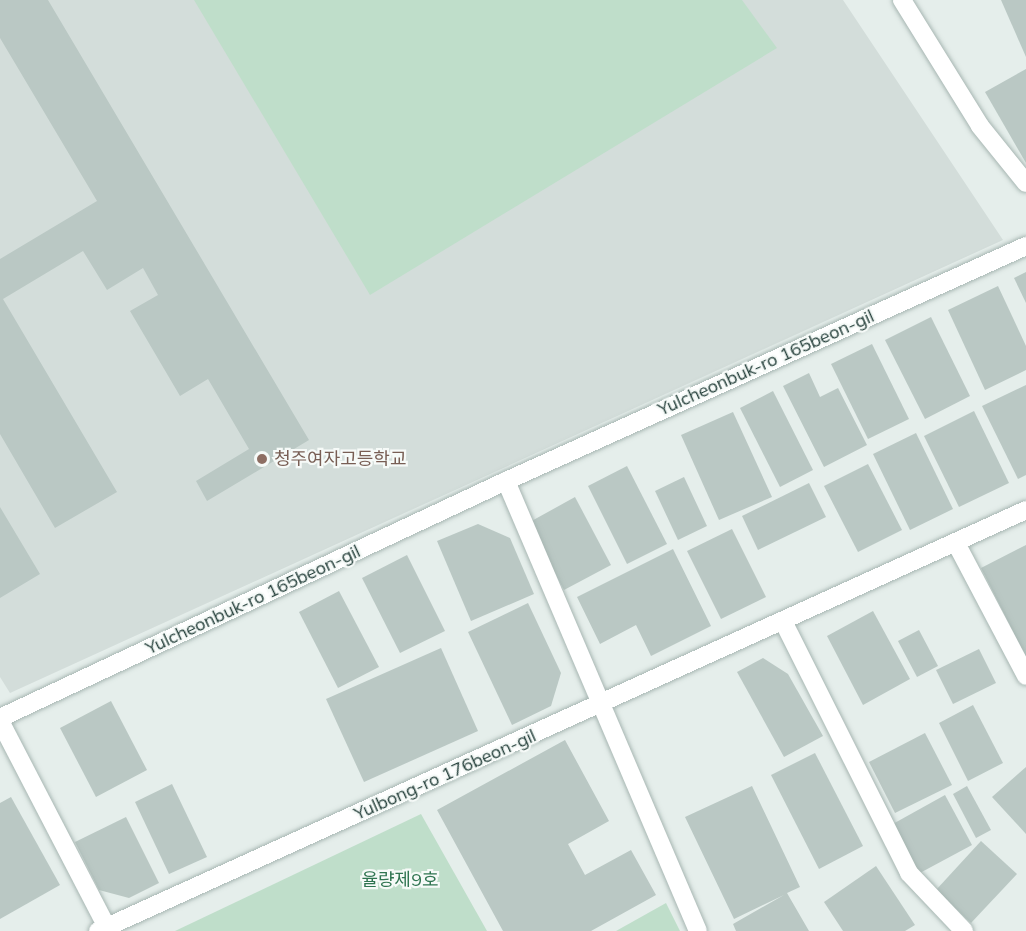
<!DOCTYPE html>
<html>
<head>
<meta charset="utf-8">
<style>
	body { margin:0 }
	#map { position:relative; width:1026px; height:931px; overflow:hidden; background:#e5eeeb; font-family:Mulish,"Noto Sans KR",sans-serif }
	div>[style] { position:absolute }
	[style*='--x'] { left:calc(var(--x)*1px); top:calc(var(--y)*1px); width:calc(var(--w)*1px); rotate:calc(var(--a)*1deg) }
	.built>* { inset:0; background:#d3ddda }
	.green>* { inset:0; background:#bfdeca }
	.building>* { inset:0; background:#bac8c4 }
	.roads { filter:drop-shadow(0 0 2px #a7b6b2) drop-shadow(0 0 2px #a7b6b2) }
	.minor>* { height:18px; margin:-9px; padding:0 9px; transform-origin:9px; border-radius:9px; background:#fff }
	.dots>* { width:16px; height:16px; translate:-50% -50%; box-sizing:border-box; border:3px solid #f6faf8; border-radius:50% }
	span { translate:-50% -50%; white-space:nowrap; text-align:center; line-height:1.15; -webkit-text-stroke:4.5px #f6faf8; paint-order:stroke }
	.street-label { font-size:18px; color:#243f3a }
	.education-label { font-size:18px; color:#785e54 }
	.left { translate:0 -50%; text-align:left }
	.park-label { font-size:18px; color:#307551 }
</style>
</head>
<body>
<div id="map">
	<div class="built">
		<i style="clip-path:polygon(0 0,843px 0,1003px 240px,10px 693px,0 677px)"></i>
	</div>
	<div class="green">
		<i style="clip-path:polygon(194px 0,742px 0,777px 48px,370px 295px)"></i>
		<i style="clip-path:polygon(421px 814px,487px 931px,175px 931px)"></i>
		<i style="clip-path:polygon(666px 903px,680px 931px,616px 931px)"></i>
	</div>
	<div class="building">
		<i style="clip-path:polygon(0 0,48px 0,309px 440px,207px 501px,196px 481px,249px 449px,208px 379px,180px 396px,130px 311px,158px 295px,143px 268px,107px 290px,83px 251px,3px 299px,117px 492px,55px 528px,0 434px,0 259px,97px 201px,0 38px)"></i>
		<i style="clip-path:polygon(1001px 0,1026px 0,1026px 57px)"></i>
		<i style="clip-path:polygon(1026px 69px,1026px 163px,985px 92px)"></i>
		<i style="clip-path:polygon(1026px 272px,1026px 303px,1014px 278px)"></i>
		<i style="clip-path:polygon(998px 286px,1026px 346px,1026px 370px,985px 390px,948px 310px)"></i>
		<i style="clip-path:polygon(931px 317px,970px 396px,925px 419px,885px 340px)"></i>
		<i style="clip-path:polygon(872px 344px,909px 419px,868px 439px,831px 364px)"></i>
		<i style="clip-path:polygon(809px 373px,820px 397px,838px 388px,867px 445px,824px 467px,783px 386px)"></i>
		<i style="clip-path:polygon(1026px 385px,1026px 475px,1018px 479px,982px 406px)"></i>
		<i style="clip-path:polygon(773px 391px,813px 470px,780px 487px,740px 408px)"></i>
		<i style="clip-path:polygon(974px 411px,1009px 483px,959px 507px,924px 436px)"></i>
		<i style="clip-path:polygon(733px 412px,772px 497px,719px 520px,681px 435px)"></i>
		<i style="clip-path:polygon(916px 433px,953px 509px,910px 530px,873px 454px)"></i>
		<i style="clip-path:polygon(868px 464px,902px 530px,858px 552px,824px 486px)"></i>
		<i style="clip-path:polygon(627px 466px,667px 544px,627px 564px,588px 486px)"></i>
		<i style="clip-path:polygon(684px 477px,707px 526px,678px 540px,655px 491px)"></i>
		<i style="clip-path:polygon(809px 483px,826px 517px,758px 550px,742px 516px)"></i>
		<i style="clip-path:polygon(575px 497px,611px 565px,564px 590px,528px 523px)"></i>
		<i style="clip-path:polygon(0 507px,40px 574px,0 598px)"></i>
		<i style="clip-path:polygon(478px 524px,510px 538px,534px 594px,471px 621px,437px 541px)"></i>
		<i style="clip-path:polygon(732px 529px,766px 597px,721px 619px,687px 551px)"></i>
		<i style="clip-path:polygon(1026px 545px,1026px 657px,981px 568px)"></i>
		<i style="clip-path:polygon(673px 549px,711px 626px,651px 656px,636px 625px,600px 644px,577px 597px)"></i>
		<i style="clip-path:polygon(407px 555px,445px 631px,400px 653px,362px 578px)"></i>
		<i style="clip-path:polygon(339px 591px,379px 667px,338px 688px,299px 612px)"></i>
		<i style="clip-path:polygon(528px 603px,561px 673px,551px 706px,512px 725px,468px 632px)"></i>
		<i style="clip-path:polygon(873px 611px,910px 679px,863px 705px,827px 636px)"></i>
		<i style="clip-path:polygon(919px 630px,938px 666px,917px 677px,898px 641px)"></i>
		<i style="clip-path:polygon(441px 648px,478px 731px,364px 782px,326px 699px)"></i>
		<i style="clip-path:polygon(979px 649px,996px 683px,953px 704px,936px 670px)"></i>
		<i style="clip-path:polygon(763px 658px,788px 674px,823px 736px,784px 757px,737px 672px)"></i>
		<i style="clip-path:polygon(111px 701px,147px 770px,96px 797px,60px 728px)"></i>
		<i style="clip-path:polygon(973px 705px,1003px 763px,968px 781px,939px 723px)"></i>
		<i style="clip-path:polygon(925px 733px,952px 785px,895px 813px,869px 762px)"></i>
		<i style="clip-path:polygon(565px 740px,609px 821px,568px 844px,585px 875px,631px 850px,656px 895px,591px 931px,503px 931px,437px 810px)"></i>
		<i style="clip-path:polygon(815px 753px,863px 846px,819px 869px,771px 775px)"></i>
		<i style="clip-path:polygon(1026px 767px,1026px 834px,992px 797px)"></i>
		<i style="clip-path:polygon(172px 784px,207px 857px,169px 874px,135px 802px)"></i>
		<i style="clip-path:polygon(752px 786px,800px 887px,787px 893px,809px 931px,736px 931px,733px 924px,784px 895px,734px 919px,685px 817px)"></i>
		<i style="clip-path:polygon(967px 786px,991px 830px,976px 838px,953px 794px)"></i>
		<i style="clip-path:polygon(945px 795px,972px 845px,918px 874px,891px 825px)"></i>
		<i style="clip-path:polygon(11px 797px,60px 885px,0 919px,0 803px)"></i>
		<i style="clip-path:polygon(126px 817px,159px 883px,129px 898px,99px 890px,75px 842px)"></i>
		<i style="clip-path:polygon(981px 841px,1017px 874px,971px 923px,936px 890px)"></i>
		<i style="clip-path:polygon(876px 866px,915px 925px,905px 931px,843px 931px,824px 902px)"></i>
	</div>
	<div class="roads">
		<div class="minor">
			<i style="--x:902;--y:0;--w:148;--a:58.2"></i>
			<i style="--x:980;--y:126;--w:73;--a:51.1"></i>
			<i style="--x:506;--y:481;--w:489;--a:66.9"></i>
			<i style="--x:957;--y:545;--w:148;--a:62.2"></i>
			<i style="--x:783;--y:621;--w:282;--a:63.4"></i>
			<i style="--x:909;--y:873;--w:80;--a:46.5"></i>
			<i style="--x:0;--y:718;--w:559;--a:-25.1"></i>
			<i style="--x:506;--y:481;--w:571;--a:-24.32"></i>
			<i style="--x:0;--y:721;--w:237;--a:62.6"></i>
			<i style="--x:98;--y:931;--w:1019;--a:-24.4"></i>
		</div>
	</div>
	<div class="dots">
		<i style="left:262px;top:459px;background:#8d6e63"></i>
	</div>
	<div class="street-label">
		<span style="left:766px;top:363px;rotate:-24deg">Yulcheonbuk-ro 165beon-gil</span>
		<span style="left:253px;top:600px;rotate:-25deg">Yulcheonbuk-ro 165beon-gil</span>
		<span style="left:445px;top:775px;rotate:-24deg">Yulbong-ro 176beon-gil</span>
	</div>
	<div class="education-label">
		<span class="left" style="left:274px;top:459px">청주여자고등학교</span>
	</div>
	<div class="park-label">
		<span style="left:400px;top:880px">율량제9호</span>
	</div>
</div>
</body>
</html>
